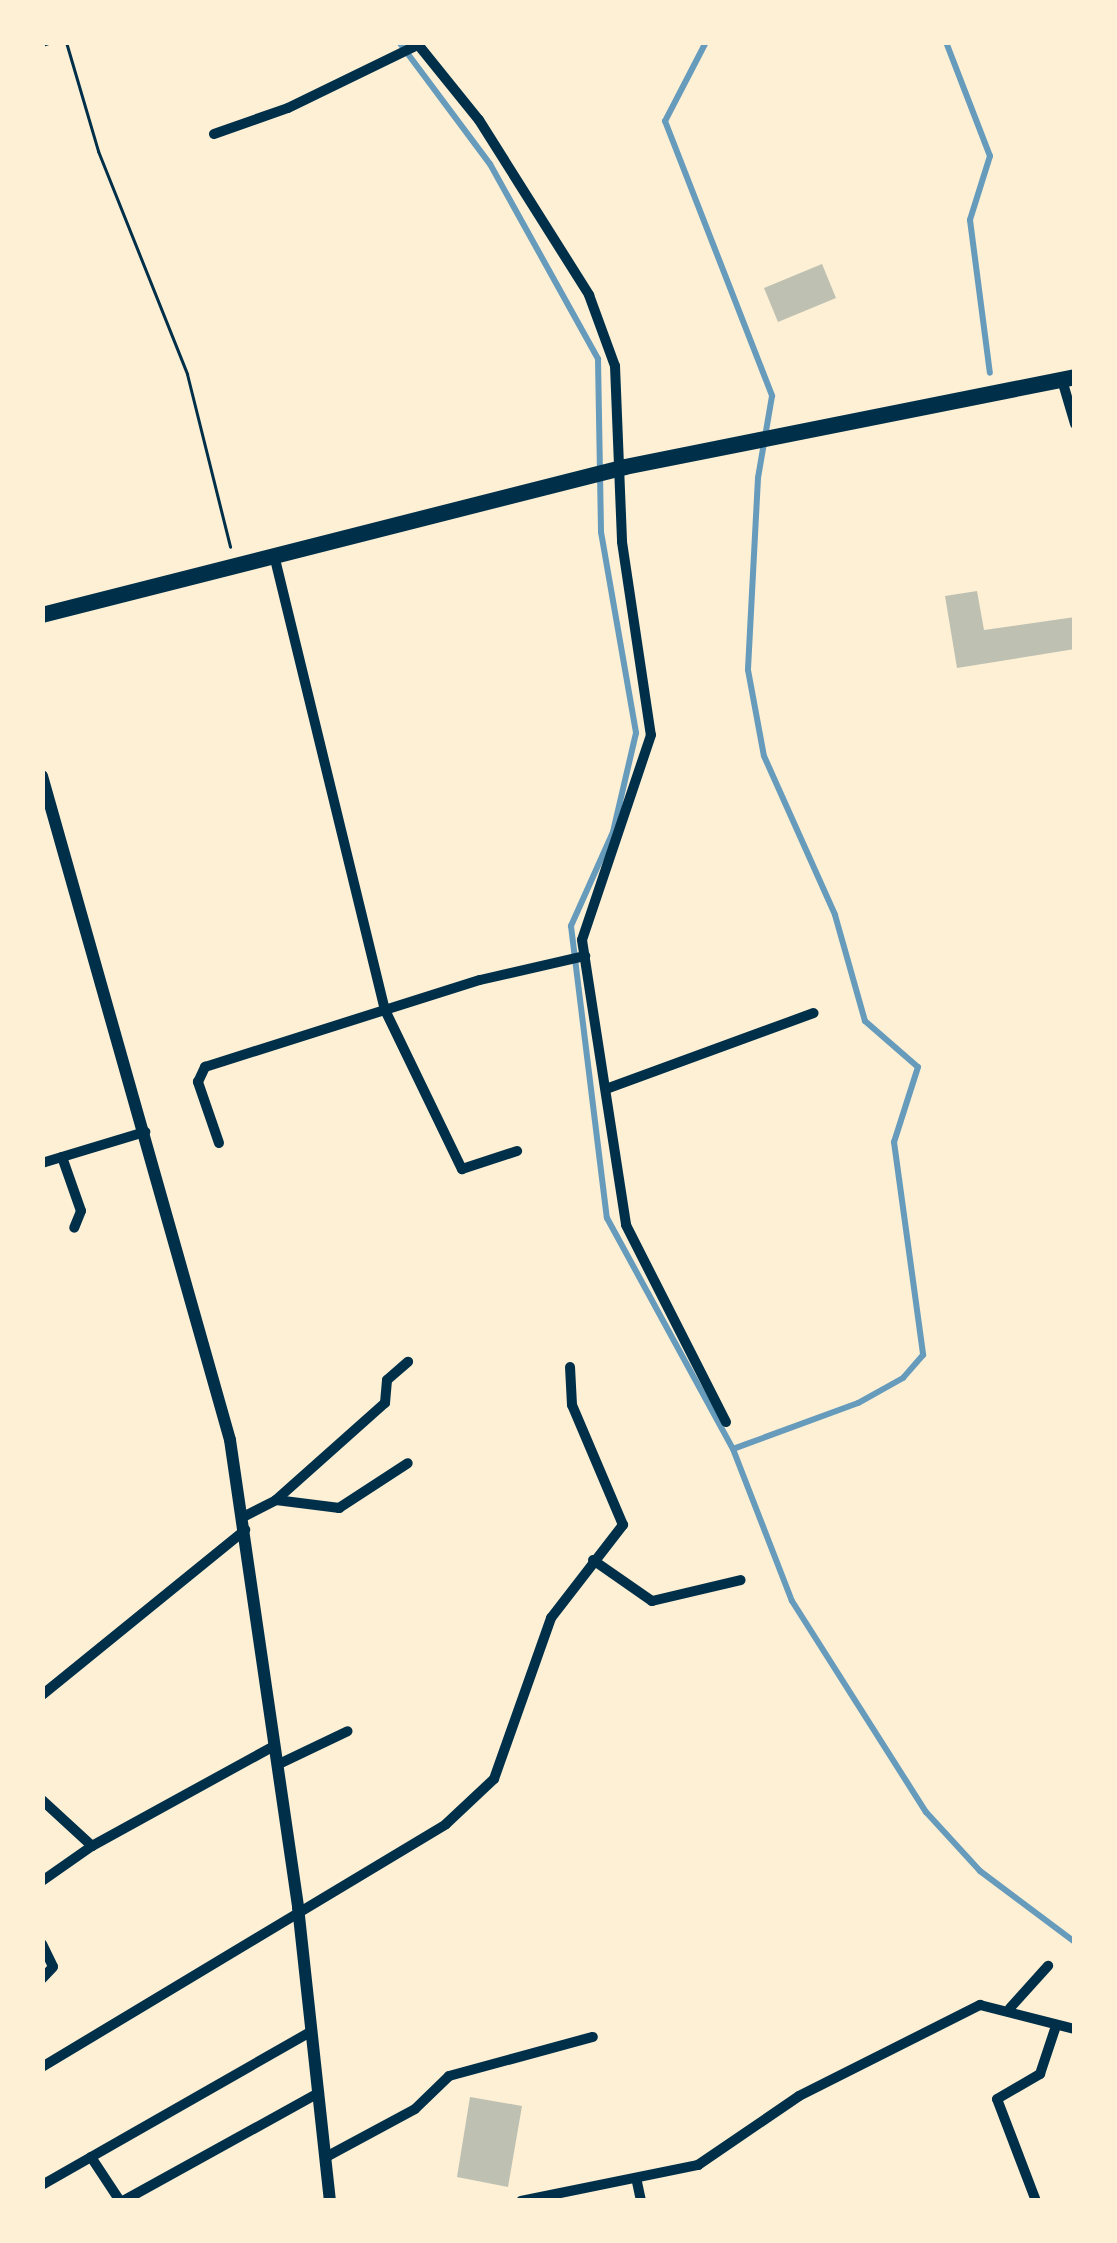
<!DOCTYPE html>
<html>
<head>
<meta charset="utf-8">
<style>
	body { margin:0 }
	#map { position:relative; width:1117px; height:2243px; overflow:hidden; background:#fdf0d5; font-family:"Noto Sans",sans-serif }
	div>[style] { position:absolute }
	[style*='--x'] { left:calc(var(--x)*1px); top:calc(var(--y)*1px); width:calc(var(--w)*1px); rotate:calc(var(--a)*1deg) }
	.stream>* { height:6px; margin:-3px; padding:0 3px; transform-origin:3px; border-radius:3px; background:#669bbc }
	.building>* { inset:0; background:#bec0b2 }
	.path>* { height:3px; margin:-1.5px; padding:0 1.5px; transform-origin:1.5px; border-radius:1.5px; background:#003049 }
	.minor>* { height:10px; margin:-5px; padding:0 5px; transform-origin:5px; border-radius:5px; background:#003049 }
	.tertiary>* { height:12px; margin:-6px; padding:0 6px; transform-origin:6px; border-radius:6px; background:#003049 }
	.trunk>* { height:16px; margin:-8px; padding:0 8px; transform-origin:8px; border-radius:8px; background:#003049 }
	span { translate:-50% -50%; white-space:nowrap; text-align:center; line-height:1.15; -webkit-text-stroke:9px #fdf0d5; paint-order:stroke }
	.frame { position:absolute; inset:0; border:45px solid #fdf0d5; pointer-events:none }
</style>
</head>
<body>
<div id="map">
	<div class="stream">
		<i style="--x:399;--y:42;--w:152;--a:53.3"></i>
		<i style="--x:490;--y:164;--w:223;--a:61"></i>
		<i style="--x:598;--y:359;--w:173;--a:89"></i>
		<i style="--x:601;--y:532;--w:204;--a:80.1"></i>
		<i style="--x:636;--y:733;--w:102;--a:103.1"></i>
		<i style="--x:613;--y:832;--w:103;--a:114.1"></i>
		<i style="--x:571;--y:926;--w:294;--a:83"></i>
		<i style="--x:607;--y:1218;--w:263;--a:61.4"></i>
		<i style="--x:733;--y:1449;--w:163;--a:68.8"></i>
		<i style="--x:792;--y:1601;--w:250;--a:57.6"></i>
		<i style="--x:926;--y:1812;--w:80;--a:47.5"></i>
		<i style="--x:980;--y:1871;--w:119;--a:36.8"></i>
		<i style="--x:706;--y:42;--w:89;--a:117.4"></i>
		<i style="--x:665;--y:121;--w:295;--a:68.7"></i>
		<i style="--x:772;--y:396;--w:83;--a:99.7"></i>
		<i style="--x:758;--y:478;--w:192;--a:93"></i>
		<i style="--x:748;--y:670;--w:87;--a:79.5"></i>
		<i style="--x:764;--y:756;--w:174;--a:65.9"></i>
		<i style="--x:835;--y:915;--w:110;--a:74.2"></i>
		<i style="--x:865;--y:1021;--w:70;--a:41"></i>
		<i style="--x:918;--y:1067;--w:79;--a:107.7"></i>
		<i style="--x:894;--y:1142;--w:215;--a:82.2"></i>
		<i style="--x:923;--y:1355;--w:30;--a:131"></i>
		<i style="--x:903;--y:1378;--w:51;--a:150.9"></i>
		<i style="--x:858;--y:1403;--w:133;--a:159.8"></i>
		<i style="--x:946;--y:42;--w:122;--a:68.9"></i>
		<i style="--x:990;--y:156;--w:67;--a:107.4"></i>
		<i style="--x:970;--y:220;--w:154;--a:82.6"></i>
	</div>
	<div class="building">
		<i style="clip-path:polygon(822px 264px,836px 298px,778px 322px,764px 288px)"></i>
		<i style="clip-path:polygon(977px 591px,984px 630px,1075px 617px,1075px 649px,957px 668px,945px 596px)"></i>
		<i style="clip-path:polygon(470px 2097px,522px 2106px,508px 2187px,457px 2177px)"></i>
	</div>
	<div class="path">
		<i style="--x:66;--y:42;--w:114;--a:73.6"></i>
		<i style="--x:98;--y:151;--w:240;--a:68.2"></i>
		<i style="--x:187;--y:374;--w:178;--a:76"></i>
		<i style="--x:42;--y:45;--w:9;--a:-18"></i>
	</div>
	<div class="minor">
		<i style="--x:416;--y:42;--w:100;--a:51.1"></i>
		<i style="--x:479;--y:120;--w:207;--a:57.8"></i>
		<i style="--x:589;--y:295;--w:76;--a:69.9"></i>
		<i style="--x:615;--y:366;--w:176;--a:87.7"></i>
		<i style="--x:622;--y:542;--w:195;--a:81.5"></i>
		<i style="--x:651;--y:735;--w:216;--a:108.6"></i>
		<i style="--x:582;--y:940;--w:288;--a:81.2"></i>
		<i style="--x:626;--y:1225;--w:221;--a:63.1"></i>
		<i style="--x:214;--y:134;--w:78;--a:-19.4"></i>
		<i style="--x:288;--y:108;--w:144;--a:-25.9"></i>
		<i style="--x:1062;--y:380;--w:46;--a:73.5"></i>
		<i style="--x:274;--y:555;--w:468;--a:76.3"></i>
		<i style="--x:385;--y:1010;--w:177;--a:64.2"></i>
		<i style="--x:462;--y:1169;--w:58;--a:-18.1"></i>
		<i style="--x:606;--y:1089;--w:221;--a:-20.1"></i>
		<i style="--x:219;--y:1143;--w:65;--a:-109"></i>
		<i style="--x:198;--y:1082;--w:17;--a:-65"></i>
		<i style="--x:205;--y:1067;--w:288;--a:-17.6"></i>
		<i style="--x:480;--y:980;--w:108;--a:-12.9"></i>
		<i style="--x:62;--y:1157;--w:57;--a:70.6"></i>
		<i style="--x:81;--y:1211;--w:18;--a:112"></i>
		<i style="--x:42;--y:1163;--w:108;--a:-16.8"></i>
		<i style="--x:276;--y:1500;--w:146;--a:-41.7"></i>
		<i style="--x:385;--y:1403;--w:23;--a:-85"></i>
		<i style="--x:387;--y:1380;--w:28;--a:-41"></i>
		<i style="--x:245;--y:1516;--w:35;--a:-27"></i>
		<i style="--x:276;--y:1500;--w:64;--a:7.2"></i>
		<i style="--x:339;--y:1508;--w:82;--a:-33.1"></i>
		<i style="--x:593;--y:1560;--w:72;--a:34.8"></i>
		<i style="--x:652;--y:1601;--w:91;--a:-13.3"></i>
		<i style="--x:42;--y:1695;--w:262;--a:-39.1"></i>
		<i style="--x:279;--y:1764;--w:76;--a:-25.6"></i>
		<i style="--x:42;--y:1800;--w:68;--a:42.6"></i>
		<i style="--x:92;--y:1846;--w:208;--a:-28.8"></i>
		<i style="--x:42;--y:1881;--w:61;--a:-35"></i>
		<i style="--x:42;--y:1944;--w:25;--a:64"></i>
		<i style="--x:53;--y:1967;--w:16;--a:133"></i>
		<i style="--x:1010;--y:2008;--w:57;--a:-47.9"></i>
		<i style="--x:42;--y:2067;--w:471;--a:-31"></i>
		<i style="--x:446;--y:1824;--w:66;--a:-43.2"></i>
		<i style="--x:494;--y:1779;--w:171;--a:-70.5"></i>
		<i style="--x:551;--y:1618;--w:118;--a:-52.3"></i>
		<i style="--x:623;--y:1525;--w:130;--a:-113"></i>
		<i style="--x:572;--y:1405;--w:38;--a:-93"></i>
		<i style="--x:91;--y:2157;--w:53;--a:56.6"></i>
		<i style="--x:326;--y:2157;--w:101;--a:-28.3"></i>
		<i style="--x:415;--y:2109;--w:47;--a:-44.1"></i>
		<i style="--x:449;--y:2076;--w:149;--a:-15.2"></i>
		<i style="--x:637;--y:2182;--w:19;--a:78"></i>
		<i style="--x:42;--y:2185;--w:311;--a:-29.7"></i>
		<i style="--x:123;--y:2201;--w:224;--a:-28.9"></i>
		<i style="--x:521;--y:2201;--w:181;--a:-11.5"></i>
		<i style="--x:698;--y:2165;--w:122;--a:-34.3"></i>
		<i style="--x:799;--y:2096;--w:203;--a:-26.7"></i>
		<i style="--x:980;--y:2005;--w:98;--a:14.2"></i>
		<i style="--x:1036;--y:2201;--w:109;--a:-110.9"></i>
		<i style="--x:997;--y:2099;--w:50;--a:-30.2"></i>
		<i style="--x:1040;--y:2074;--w:51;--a:-71.6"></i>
	</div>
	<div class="tertiary">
		<i style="--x:42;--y:776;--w:690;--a:74.19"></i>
		<i style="--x:230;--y:1440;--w:472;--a:81.7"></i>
		<i style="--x:298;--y:1907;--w:296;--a:83.8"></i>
	</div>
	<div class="trunk">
		<i style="--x:42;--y:615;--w:601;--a:-14.24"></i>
		<i style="--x:625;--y:467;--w:459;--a:-11.3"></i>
	</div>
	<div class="frame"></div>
</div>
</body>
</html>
